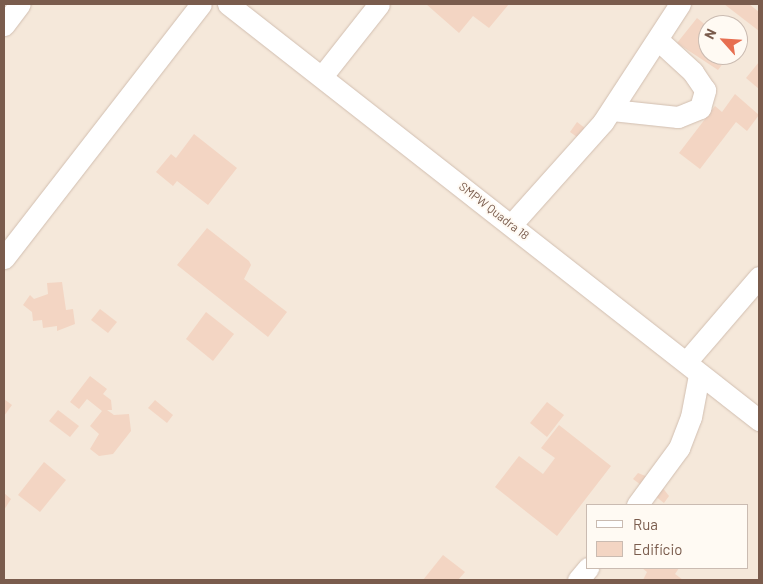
<!DOCTYPE html>
<html>
<head>
<meta charset="utf-8">
<style>
	body { margin:0 }
	#map { position:relative; width:763px; height:584px; overflow:hidden; background:#fdf6ec; font-family:Barlow,sans-serif }
	div>[style] { position:absolute }
	[style*='--x'] { left:calc(var(--x)*1px); top:calc(var(--y)*1px); width:calc(var(--w)*1px); rotate:calc(var(--a)*1deg) }
	.residential>* { inset:0; background:#f5e8da }
	.building>* { inset:0; background:#f3d5c3 }
	.roads { filter:drop-shadow(0 0 1px #d1beb0) drop-shadow(0 0 1px #d1beb0) }
	.minor>* { height:21px; margin:-10.5px; padding:0 10.5px; transform-origin:10.5px; border-radius:10.5px; background:#fff }
	span { translate:-50% -50%; white-space:nowrap; text-align:center; line-height:1.15; -webkit-text-stroke:4px #fffaf3; paint-order:stroke }
	.street-label { font-size:12px; color:#7a5c4d }
	.frame { position:absolute; inset:0; border:5px solid #7a5c4d; pointer-events:none }
	.legend { position:absolute; left:586px; top:504px; width:162px; height:65px; box-sizing:border-box; background:#fffaf3; border:1px solid #cabbb1; margin:0; padding:6px 9px; list-style:none; font-size:15px; color:#7a5c4d }
	.legend li { display:flex; align-items:center; gap:10px; height:25px }
	.legend b { width:25px; border:1px solid #cabbb1 }
	.north { position:absolute; left:698px; top:15px; width:50px; height:50px; box-sizing:border-box; background:#fffaf3; border:1px solid #cabbb1; border-radius:50%; rotate:296deg; font-size:14px; font-weight:700; line-height:20px; text-align:center; color:#7a5c4d }
	.north::after { content:''; display:block; margin:auto; width:18px; height:22px; background:#e76f51; clip-path:polygon(50% 0,100% 100%,50% 72%,0 100%) }
</style>
</head>
<body>
<div id="map">
	<div class="residential">
		<i style="clip-path:polygon(evenodd,4px 4px,759px 4px,759px 580px,4px 580px,4px 4px,708px 25px,738px 25px,738px 55px,708px 55px,708px 25px,4px 4px,587px 505px,747px 505px,747px 568px,587px 568px,587px 505px)"></i>
	</div>
	<div class="building">
		<i style="clip-path:polygon(426px 4px,509px 4px,489px 28px,473px 16px,459px 33px)"></i>
		<i style="clip-path:polygon(724px 4px,749px 4px,759px 12px,759px 31px)"></i>
		<i style="clip-path:polygon(697px 18px,708px 27px,708px 55px,727px 58px,718px 70px,677px 43px)"></i>
		<i style="clip-path:polygon(759px 62px,759px 89px,746px 78px)"></i>
		<i style="clip-path:polygon(735px 94px,759px 115px,747px 131px,736px 122px,700px 169px,679px 153px,715px 106px,722px 112px)"></i>
		<i style="clip-path:polygon(577px 122px,598px 138px,591px 147px,570px 132px)"></i>
		<i style="clip-path:polygon(194px 134px,237px 168px,208px 205px,177px 181px,173px 186px,156px 172px,171px 154px,176px 158px)"></i>
		<i style="clip-path:polygon(207px 228px,249px 261px,251px 265px,244px 279px,287px 312px,268px 337px,177px 265px)"></i>
		<i style="clip-path:polygon(62px 282px,66px 310px,73px 309px,75px 324px,57px 331px,57px 326px,43px 328px,42px 320px,33px 321px,32px 312px,23px 305px,30px 295px,34px 299px,48px 294px,47px 283px)"></i>
		<i style="clip-path:polygon(100px 309px,117px 322px,108px 333px,91px 320px)"></i>
		<i style="clip-path:polygon(206px 312px,234px 334px,213px 361px,186px 339px)"></i>
		<i style="clip-path:polygon(90px 376px,107px 389px,103px 394px,111px 400px,112px 410px,107px 410px,114px 415px,129px 414px,131px 431px,113px 454px,99px 456px,90px 449px,99px 434px,90px 426px,102px 411px,87px 399px,79px 409px,70px 402px)"></i>
		<i style="clip-path:polygon(4px 399px,12px 405px,4px 416px)"></i>
		<i style="clip-path:polygon(155px 400px,173px 415px,167px 423px,148px 408px)"></i>
		<i style="clip-path:polygon(547px 402px,564px 415px,547px 437px,530px 423px)"></i>
		<i style="clip-path:polygon(58px 410px,79px 426px,70px 437px,49px 421px)"></i>
		<i style="clip-path:polygon(559px 425px,611px 466px,557px 536px,495px 487px,519px 456px,543px 474px,555px 458px,541px 448px)"></i>
		<i style="clip-path:polygon(44px 462px,66px 480px,40px 512px,18px 495px)"></i>
		<i style="clip-path:polygon(638px 473px,648px 477px,641px 485px,633px 479px)"></i>
		<i style="clip-path:polygon(662px 487px,669px 496px,664px 503px,655px 496px)"></i>
		<i style="clip-path:polygon(4px 493px,11px 499px,4px 510px)"></i>
		<i style="clip-path:polygon(443px 555px,465px 572px,458px 580px,423px 580px)"></i>
		<i style="clip-path:polygon(642px 568px,679px 568px,675px 574px,683px 580px,643px 580px,647px 572px)"></i>
	</div>
	<div class="roads">
		<div class="minor">
			<i style="--x:228;--y:4;--w:675;--a:38.08"></i>
			<i style="--x:4;--y:25;--w:26;--a:-53"></i>
			<i style="--x:323;--y:75;--w:90;--a:-51.7"></i>
			<i style="--x:612;--y:110;--w:66;--a:6.1"></i>
			<i style="--x:678;--y:117;--w:24;--a:-22"></i>
			<i style="--x:700;--y:108;--w:19;--a:-74"></i>
			<i style="--x:705;--y:90;--w:22;--a:-124"></i>
			<i style="--x:693;--y:72;--w:47;--a:-137.6"></i>
			<i style="--x:511;--y:225;--w:138;--a:-48.2"></i>
			<i style="--x:603;--y:122;--w:141;--a:-56.9"></i>
			<i style="--x:4;--y:258;--w:321;--a:-52.2"></i>
			<i style="--x:686;--y:362;--w:112;--a:-49.3"></i>
			<i style="--x:637;--y:505;--w:71;--a:-53.6"></i>
			<i style="--x:679;--y:448;--w:33;--a:-69"></i>
			<i style="--x:691;--y:417;--w:43;--a:-79.2"></i>
			<i style="--x:578;--y:580;--w:16;--a:-50"></i>
		</div>
	</div>
	<div class="street-label">
		<span style="left:494px;top:211px;rotate:38deg">SMPW Quadra 18</span>
	</div>
	<div class="frame"></div>
	<ul class="legend">
	<li><b style="height:6px;background:#fff"></b>Rua</li>
	<li><b style="height:14px;background:#f3d5c3"></b>Edifício</li>
	</ul>
	<div class="north">N</div>
</div>
</body>
</html>
